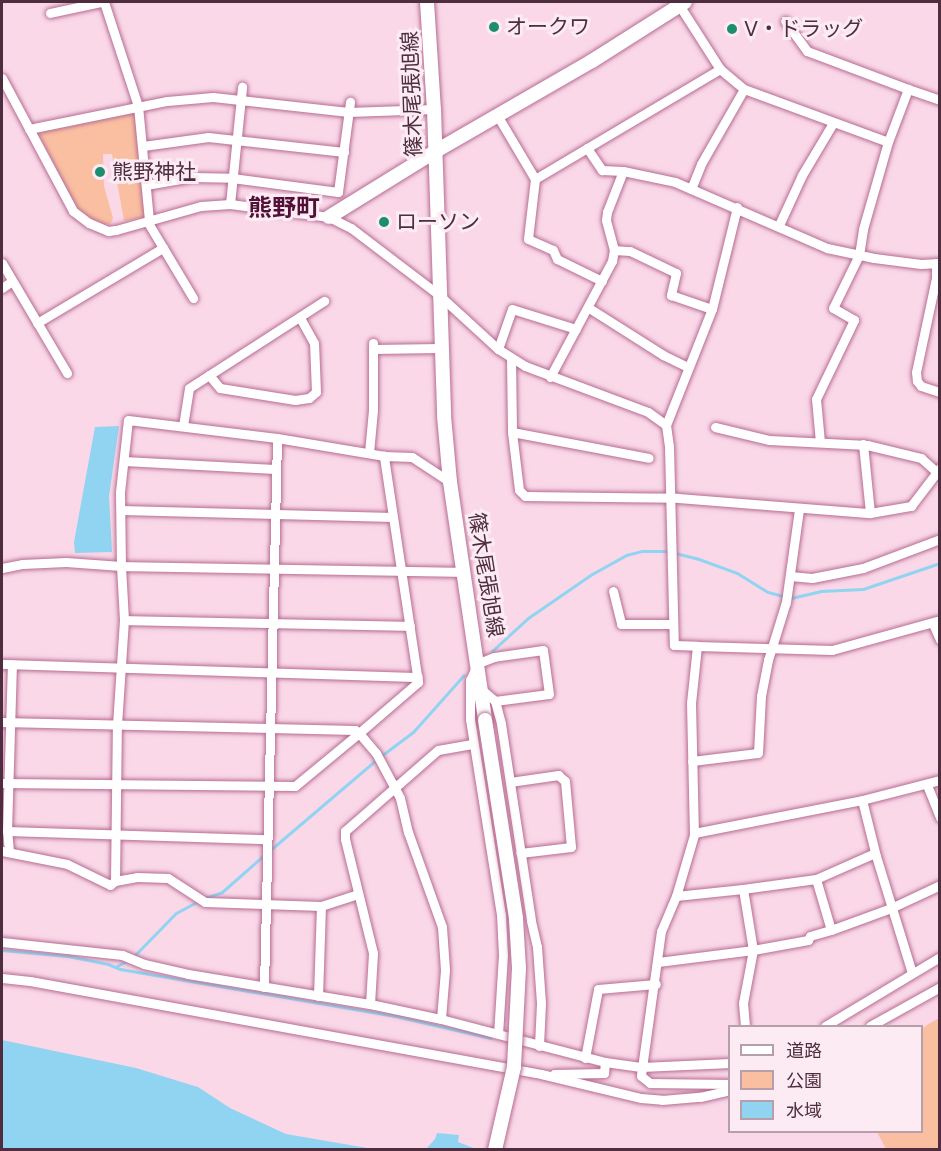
<!DOCTYPE html>
<html>
<head>
<meta charset="utf-8">
<style>
	body { margin:0 }
	#map { position:relative; width:941px; height:1151px; overflow:hidden; background:#fad8e8; font-family:Poppins,"Noto Sans JP",sans-serif }
	div>[style] { position:absolute }
	[style*='--x'] { left:calc(var(--x)*1px); top:calc(var(--y)*1px); width:calc(var(--w)*1px); rotate:calc(var(--a)*1deg) }
	.green>* { inset:0; background:#fabfa1 }
	.water>* { inset:0; background:#91d4f2 }
	.stream>* { height:3px; margin:-1.5px; padding:0 1.5px; transform-origin:1.5px; border-radius:1.5px; background:#91d4f2 }
	.roads { filter:drop-shadow(0 0 2px #b76c92) drop-shadow(0 0 2px #b76c92) }
	.street>* { height:9px; margin:-4.5px; padding:0 4.5px; transform-origin:4.5px; border-radius:4.5px; background:#fff }
	.secondary>* { height:14px; margin:-7px; padding:0 7px; transform-origin:7px; border-radius:7px; background:#fff }
	.bridges { filter:drop-shadow(0 0 2px #b76c92) drop-shadow(0 0 2px #b76c92) }
	.secondary-bridge>* { height:14px; margin:-7px; padding:0 7px; transform-origin:7px; border-radius:7px; background:#fff }
	.dots>* { width:16px; height:16px; translate:-50% -50%; box-sizing:border-box; border:3px solid #fcebf3; border-radius:50% }
	span { translate:-50% -50%; white-space:nowrap; text-align:center; line-height:1.15; -webkit-text-stroke:6px #fcebf3; paint-order:stroke }
	.poi-label { font-size:21px; color:#4e2e3e }
	.left { translate:0 -50%; text-align:left }
	.street-label { font-size:21px; color:#4e2e3e }
	.quarter-label { font-size:24px; color:#511037; font-weight:700 }
	.frame { position:absolute; inset:0; border:3px solid #4e2e3e; pointer-events:none }
	.legend { position:absolute; left:728px; top:1025px; width:195px; height:108px; box-sizing:border-box; background:#fcebf3; border:2px solid #b69fab; margin:0; padding:8px 10px; list-style:none; font-size:18px; color:#4e2e3e }
	.legend li { display:flex; align-items:center; gap:12px; height:30px }
	.legend b { width:30px; border:2px solid #b69fab }
</style>
</head>
<body>
<div id="map">
	<div class="green">
		<i style="clip-path:polygon(133px 112px,135px 114px,145px 217px,124px 221px,112px 154px,103px 154px,104px 186px,113px 218px,111px 223px,104px 225px,87px 218px,77px 208px,39px 135px,44px 130px)"></i>
		<i style="clip-path:polygon(939px 1018px,939px 1149px,886px 1149px,877px 1132px,922px 1132px,922px 1028px)"></i>
	</div>
	<div class="water">
		<i style="clip-path:polygon(119px 426px,109px 496px,112px 552px,75px 553px,74px 542px,95px 427px)"></i>
		<i style="clip-path:polygon(2px 1040px,136px 1068px,198px 1087px,230px 1108px,286px 1134px,373px 1149px,2px 1149px)"></i>
		<i style="clip-path:polygon(437px 1133px,459px 1135px,458px 1142px,476px 1149px,426px 1149px,435px 1139px)"></i>
	</div>
	<div class="stream">
		<i style="--x:492;--y:651;--w:49;--a:-42.5"></i>
		<i style="--x:528;--y:618;--w:78;--a:-34.5"></i>
		<i style="--x:592;--y:574;--w:39;--a:-29"></i>
		<i style="--x:626;--y:555;--w:16;--a:-14"></i>
		<i style="--x:642;--y:551;--w:25;--a:0"></i>
		<i style="--x:667;--y:551;--w:30;--a:14"></i>
		<i style="--x:696;--y:558;--w:44;--a:20.1"></i>
		<i style="--x:737;--y:573;--w:36;--a:32"></i>
		<i style="--x:768;--y:592;--w:24;--a:15"></i>
		<i style="--x:791;--y:598;--w:31;--a:-13"></i>
		<i style="--x:821;--y:591;--w:42;--a:-2.7"></i>
		<i style="--x:863;--y:589;--w:81;--a:-18.7"></i>
		<i style="--x:381;--y:756;--w:40;--a:-37"></i>
		<i style="--x:413;--y:732;--w:76;--a:-48.2"></i>
		<i style="--x:269;--y:851;--w:140;--a:-40.4"></i>
		<i style="--x:205;--y:898;--w:18;--a:-19"></i>
		<i style="--x:222;--y:892;--w:56;--a:-41.4"></i>
		<i style="--x:2;--y:950;--w:66;--a:5.2"></i>
		<i style="--x:68;--y:956;--w:41;--a:11.3"></i>
		<i style="--x:108;--y:964;--w:13;--a:23"></i>
		<i style="--x:120;--y:969;--w:284;--a:9.7"></i>
		<i style="--x:400;--y:1017;--w:93;--a:13"></i>
		<i style="--x:134;--y:956;--w:60;--a:-45.7"></i>
		<i style="--x:176;--y:913;--w:26;--a:-28"></i>
		<i style="--x:117;--y:966;--w:13;--a:-29"></i>
	</div>
	<div class="roads">
		<div class="street">
			<i style="--x:104;--y:2;--w:109;--a:71.9"></i>
			<i style="--x:138;--y:106;--w:115;--a:84.5"></i>
			<i style="--x:50;--y:13;--w:52;--a:-12.2"></i>
			<i style="--x:720;--y:69;--w:31;--a:40"></i>
			<i style="--x:744;--y:89;--w:153;--a:20.2"></i>
			<i style="--x:888;--y:142;--w:57;--a:-69.3"></i>
			<i style="--x:908;--y:89;--w:108;--a:-159.4"></i>
			<i style="--x:807;--y:51;--w:37;--a:-126"></i>
			<i style="--x:2;--y:78;--w:151;--a:61.9"></i>
			<i style="--x:73;--y:211;--w:20;--a:37"></i>
			<i style="--x:89;--y:223;--w:21;--a:23"></i>
			<i style="--x:108;--y:231;--w:8;--a:-7"></i>
			<i style="--x:116;--y:230;--w:88;--a:-15.8"></i>
			<i style="--x:201;--y:206;--w:29;--a:-4"></i>
			<i style="--x:230;--y:204;--w:100;--a:7.5"></i>
			<i style="--x:329;--y:217;--w:25;--a:27"></i>
			<i style="--x:351;--y:228;--w:111;--a:37.3"></i>
			<i style="--x:439;--y:295;--w:80;--a:42.5"></i>
			<i style="--x:498;--y:349;--w:32;--a:32"></i>
			<i style="--x:525;--y:366;--w:131;--a:20.5"></i>
			<i style="--x:648;--y:412;--w:22;--a:36"></i>
			<i style="--x:666;--y:425;--w:21;--a:82"></i>
			<i style="--x:669;--y:446;--w:199;--a:88.6"></i>
			<i style="--x:674;--y:645;--w:23;--a:2"></i>
			<i style="--x:697;--y:646;--w:57;--a:96"></i>
			<i style="--x:691;--y:703;--w:132;--a:88.7"></i>
			<i style="--x:694;--y:835;--w:64;--a:106.4"></i>
			<i style="--x:676;--y:896;--w:38;--a:113"></i>
			<i style="--x:661;--y:931;--w:146;--a:97.9"></i>
			<i style="--x:641;--y:1076;--w:11;--a:38"></i>
			<i style="--x:650;--y:1083;--w:80;--a:0.7"></i>
			<i style="--x:908;--y:89;--w:34;--a:19"></i>
			<i style="--x:497;--y:115;--w:74;--a:59.3"></i>
			<i style="--x:535;--y:179;--w:61;--a:-30.8"></i>
			<i style="--x:587;--y:148;--w:27;--a:56"></i>
			<i style="--x:602;--y:170;--w:21;--a:3"></i>
			<i style="--x:623;--y:171;--w:53;--a:11.9"></i>
			<i style="--x:675;--y:182;--w:166;--a:23.5"></i>
			<i style="--x:827;--y:248;--w:48;--a:12"></i>
			<i style="--x:874;--y:258;--w:47;--a:7.3"></i>
			<i style="--x:921;--y:264;--w:19;--a:-3"></i>
			<i style="--x:29;--y:129;--w:141;--a:-11.5"></i>
			<i style="--x:167;--y:101;--w:46;--a:-5"></i>
			<i style="--x:213;--y:97;--w:136;--a:6.3"></i>
			<i style="--x:348;--y:112;--w:86;--a:-2"></i>
			<i style="--x:143;--y:146;--w:66;--a:-7.9"></i>
			<i style="--x:208;--y:137;--w:137;--a:6.3"></i>
			<i style="--x:587;--y:148;--w:155;--a:-30.7"></i>
			<i style="--x:720;--y:69;--w:76;--a:-122.6"></i>
			<i style="--x:535;--y:179;--w:60;--a:96.7"></i>
			<i style="--x:528;--y:239;--w:27;--a:24"></i>
			<i style="--x:553;--y:250;--w:10;--a:66"></i>
			<i style="--x:557;--y:259;--w:50;--a:26.1"></i>
			<i style="--x:146;--y:185;--w:48;--a:-9.7"></i>
			<i style="--x:193;--y:177;--w:39;--a:1"></i>
			<i style="--x:232;--y:178;--w:107;--a:7.5"></i>
			<i style="--x:338;--y:192;--w:91;--a:-82.4"></i>
			<i style="--x:691;--y:189;--w:27;--a:-68"></i>
			<i style="--x:701;--y:164;--w:86;--a:-60.2"></i>
			<i style="--x:230;--y:204;--w:118;--a:-84.1"></i>
			<i style="--x:147;--y:221;--w:90;--a:59.1"></i>
			<i style="--x:779;--y:225;--w:55;--a:-65.3"></i>
			<i style="--x:802;--y:175;--w:61;--a:-59.2"></i>
			<i style="--x:614;--y:250;--w:16;--a:4"></i>
			<i style="--x:630;--y:251;--w:51;--a:25.6"></i>
			<i style="--x:676;--y:273;--w:23;--a:103"></i>
			<i style="--x:671;--y:295;--w:43;--a:18.9"></i>
			<i style="--x:2;--y:263;--w:128;--a:59.4"></i>
			<i style="--x:936;--y:263;--w:15;--a:90"></i>
			<i style="--x:936;--y:278;--w:96;--a:102"></i>
			<i style="--x:916;--y:372;--w:9;--a:84"></i>
			<i style="--x:917;--y:381;--w:6;--a:51"></i>
			<i style="--x:921;--y:386;--w:20;--a:18"></i>
			<i style="--x:2;--y:288;--w:12;--a:-35"></i>
			<i style="--x:589;--y:308;--w:88;--a:32.4"></i>
			<i style="--x:663;--y:355;--w:28;--a:26"></i>
			<i style="--x:37;--y:323;--w:147;--a:-30.8"></i>
			<i style="--x:373;--y:349;--w:67;--a:-0.9"></i>
			<i style="--x:498;--y:349;--w:42;--a:-70.7"></i>
			<i style="--x:512;--y:309;--w:67;--a:17.4"></i>
			<i style="--x:511;--y:358;--w:74;--a:89.2"></i>
			<i style="--x:512;--y:432;--w:58;--a:83.1"></i>
			<i style="--x:519;--y:490;--w:8;--a:45"></i>
			<i style="--x:525;--y:496;--w:153;--a:0.7"></i>
			<i style="--x:678;--y:498;--w:193;--a:4.5"></i>
			<i style="--x:870;--y:513;--w:42;--a:-9.7"></i>
			<i style="--x:911;--y:506;--w:48;--a:-52.7"></i>
			<i style="--x:209;--y:375;--w:17;--a:50"></i>
			<i style="--x:220;--y:388;--w:76;--a:9.1"></i>
			<i style="--x:295;--y:400;--w:14;--a:-8"></i>
			<i style="--x:309;--y:398;--w:9;--a:-41"></i>
			<i style="--x:316;--y:392;--w:49;--a:-92.3"></i>
			<i style="--x:314;--y:343;--w:29;--a:-119"></i>
			<i style="--x:550;--y:377;--w:132;--a:-61.9"></i>
			<i style="--x:612;--y:261;--w:11;--a:-80"></i>
			<i style="--x:614;--y:250;--w:31;--a:-105"></i>
			<i style="--x:606;--y:220;--w:8;--a:-83"></i>
			<i style="--x:607;--y:212;--w:44;--a:-68.7"></i>
			<i style="--x:666;--y:425;--w:125;--a:-68.4"></i>
			<i style="--x:712;--y:309;--w:105;--a:-76.2"></i>
			<i style="--x:183;--y:426;--w:38;--a:-81"></i>
			<i style="--x:189;--y:388;--w:161;--a:-32.8"></i>
			<i style="--x:715;--y:427;--w:56;--a:13.5"></i>
			<i style="--x:769;--y:440;--w:98;--a:2.9"></i>
			<i style="--x:867;--y:445;--w:56;--a:13.5"></i>
			<i style="--x:921;--y:458;--w:25;--a:42"></i>
			<i style="--x:512;--y:432;--w:139;--a:10.7"></i>
			<i style="--x:820;--y:442;--w:43;--a:-95.3"></i>
			<i style="--x:816;--y:399;--w:88;--a:-64.3"></i>
			<i style="--x:854;--y:320;--w:24;--a:-150"></i>
			<i style="--x:833;--y:308;--w:59;--a:-63.9"></i>
			<i style="--x:859;--y:255;--w:26;--a:-81"></i>
			<i style="--x:863;--y:229;--w:91;--a:-74"></i>
			<i style="--x:863;--y:444;--w:69;--a:84.2"></i>
			<i style="--x:369;--y:453;--w:43;--a:-84.7"></i>
			<i style="--x:373;--y:410;--w:67;--a:-90"></i>
			<i style="--x:124;--y:461;--w:151;--a:3"></i>
			<i style="--x:121;--y:510;--w:272;--a:1.5"></i>
			<i style="--x:2;--y:568;--w:20;--a:-11"></i>
			<i style="--x:22;--y:564;--w:44;--a:-2.6"></i>
			<i style="--x:66;--y:562;--w:55;--a:4.2"></i>
			<i style="--x:121;--y:566;--w:74;--a:-90.8"></i>
			<i style="--x:120;--y:492;--w:72;--a:-83.7"></i>
			<i style="--x:128;--y:420;--w:150;--a:6.9"></i>
			<i style="--x:277;--y:438;--w:109;--a:9.5"></i>
			<i style="--x:384;--y:456;--w:28;--a:2"></i>
			<i style="--x:412;--y:457;--w:45;--a:33.3"></i>
			<i style="--x:790;--y:576;--w:22;--a:5"></i>
			<i style="--x:812;--y:578;--w:52;--a:-11.1"></i>
			<i style="--x:863;--y:568;--w:82;--a:-20.6"></i>
			<i style="--x:613;--y:591;--w:34;--a:76"></i>
			<i style="--x:621;--y:624;--w:52;--a:0"></i>
			<i style="--x:124;--y:620;--w:286;--a:1.2"></i>
			<i style="--x:933;--y:624;--w:17;--a:66"></i>
			<i style="--x:697;--y:646;--w:135;--a:1.7"></i>
			<i style="--x:832;--y:650;--w:112;--a:-15.5"></i>
			<i style="--x:2;--y:664;--w:416;--a:1.8"></i>
			<i style="--x:482;--y:690;--w:17;--a:40"></i>
			<i style="--x:495;--y:701;--w:24;--a:75"></i>
			<i style="--x:501;--y:724;--w:199;--a:81.3"></i>
			<i style="--x:531;--y:921;--w:27;--a:77"></i>
			<i style="--x:537;--y:947;--w:56;--a:85.9"></i>
			<i style="--x:541;--y:1003;--w:43;--a:92.7"></i>
			<i style="--x:495;--y:701;--w:54;--a:-7.4"></i>
			<i style="--x:549;--y:694;--w:44;--a:-97.8"></i>
			<i style="--x:543;--y:650;--w:49;--a:171.9"></i>
			<i style="--x:494;--y:657;--w:17;--a:159"></i>
			<i style="--x:478;--y:663;--w:19;--a:115"></i>
			<i style="--x:470;--y:680;--w:39;--a:90"></i>
			<i style="--x:470;--y:719;--w:197;--a:81"></i>
			<i style="--x:501;--y:914;--w:41;--a:87.2"></i>
			<i style="--x:503;--y:955;--w:79;--a:93.6"></i>
			<i style="--x:2;--y:722;--w:268;--a:1.3"></i>
			<i style="--x:270;--y:728;--w:85;--a:1.3"></i>
			<i style="--x:355;--y:730;--w:5;--a:37"></i>
			<i style="--x:359;--y:733;--w:26;--a:50"></i>
			<i style="--x:376;--y:753;--w:51;--a:61.9"></i>
			<i style="--x:400;--y:798;--w:35;--a:77"></i>
			<i style="--x:408;--y:832;--w:101;--a:70.3"></i>
			<i style="--x:442;--y:927;--w:43;--a:86"></i>
			<i style="--x:445;--y:970;--w:49;--a:94.7"></i>
			<i style="--x:692;--y:761;--w:66;--a:-6.9"></i>
			<i style="--x:758;--y:753;--w:57;--a:-87"></i>
			<i style="--x:761;--y:696;--w:37;--a:-79"></i>
			<i style="--x:768;--y:660;--w:61;--a:-72.8"></i>
			<i style="--x:786;--y:602;--w:94;--a:-82"></i>
			<i style="--x:510;--y:782;--w:49;--a:-8.3"></i>
			<i style="--x:558;--y:775;--w:9;--a:41"></i>
			<i style="--x:565;--y:781;--w:66;--a:84.8"></i>
			<i style="--x:571;--y:847;--w:51;--a:173.3"></i>
			<i style="--x:2;--y:783;--w:293;--a:0.6"></i>
			<i style="--x:295;--y:786;--w:83;--a:-39.6"></i>
			<i style="--x:359;--y:733;--w:78;--a:-40.8"></i>
			<i style="--x:418;--y:682;--w:229;--a:-98.6"></i>
			<i style="--x:927;--y:785;--w:35;--a:68"></i>
			<i style="--x:862;--y:800;--w:58;--a:76"></i>
			<i style="--x:876;--y:856;--w:122;--a:72.9"></i>
			<i style="--x:7;--y:831;--w:260;--a:1.8"></i>
			<i style="--x:694;--y:833;--w:171;--a:-11.1"></i>
			<i style="--x:862;--y:800;--w:81;--a:-14.4"></i>
			<i style="--x:2;--y:851;--w:66;--a:11.3"></i>
			<i style="--x:67;--y:864;--w:48;--a:26"></i>
			<i style="--x:110;--y:885;--w:6;--a:-39"></i>
			<i style="--x:115;--y:881;--w:22;--a:-10"></i>
			<i style="--x:137;--y:877;--w:31;--a:2"></i>
			<i style="--x:168;--y:878;--w:44;--a:33"></i>
			<i style="--x:205;--y:902;--w:116;--a:2"></i>
			<i style="--x:321;--y:906;--w:39;--a:-18"></i>
			<i style="--x:9;--y:852;--w:21;--a:-95"></i>
			<i style="--x:7;--y:831;--w:167;--a:-88.3"></i>
			<i style="--x:816;--y:879;--w:64;--a:-23.8"></i>
			<i style="--x:115;--y:881;--w:156;--a:-89.3"></i>
			<i style="--x:117;--y:725;--w:105;--a:-86.2"></i>
			<i style="--x:124;--y:620;--w:54;--a:-93.2"></i>
			<i style="--x:121;--y:566;--w:343;--a:1"></i>
			<i style="--x:676;--y:896;--w:67;--a:-6"></i>
			<i style="--x:743;--y:889;--w:62;--a:80.7"></i>
			<i style="--x:753;--y:950;--w:54;--a:100.7"></i>
			<i style="--x:743;--y:1003;--w:23;--a:85"></i>
			<i style="--x:831;--y:930;--w:64;--a:-20.1"></i>
			<i style="--x:891;--y:908;--w:54;--a:-25.1"></i>
			<i style="--x:2;--y:942;--w:121;--a:6.2"></i>
			<i style="--x:122;--y:955;--w:24;--a:22"></i>
			<i style="--x:144;--y:964;--w:45;--a:12.8"></i>
			<i style="--x:188;--y:974;--w:184;--a:9.4"></i>
			<i style="--x:370;--y:1004;--w:73;--a:11.9"></i>
			<i style="--x:441;--y:1019;--w:170;--a:14.7"></i>
			<i style="--x:605;--y:1062;--w:36;--a:8"></i>
			<i style="--x:641;--y:1067;--w:89;--a:-2.6"></i>
			<i style="--x:658;--y:962;--w:96;--a:-7.2"></i>
			<i style="--x:753;--y:950;--w:56;--a:-10.3"></i>
			<i style="--x:808;--y:940;--w:4;--a:-63"></i>
			<i style="--x:810;--y:936;--w:22;--a:-16"></i>
			<i style="--x:831;--y:930;--w:53;--a:-106.4"></i>
			<i style="--x:816;--y:879;--w:74;--a:172.2"></i>
			<i style="--x:2;--y:978;--w:28;--a:6"></i>
			<i style="--x:30;--y:981;--w:519;--a:10.31"></i>
			<i style="--x:541;--y:1074;--w:103;--a:13.5"></i>
			<i style="--x:641;--y:1098;--w:21;--a:5"></i>
			<i style="--x:662;--y:1100;--w:38;--a:-5"></i>
			<i style="--x:700;--y:1097;--w:31;--a:-13"></i>
			<i style="--x:264;--y:987;--w:549;--a:-88.64"></i>
			<i style="--x:318;--y:996;--w:90;--a:-88.1"></i>
			<i style="--x:370;--y:1004;--w:51;--a:-86.6"></i>
			<i style="--x:373;--y:953;--w:117;--a:-103.8"></i>
			<i style="--x:345;--y:839;--w:8;--a:-90"></i>
			<i style="--x:345;--y:831;--w:123;--a:-41.1"></i>
			<i style="--x:438;--y:750;--w:36;--a:-10"></i>
			<i style="--x:825;--y:1026;--w:134;--a:-31"></i>
			<i style="--x:870;--y:1026;--w:80;--a:-29.1"></i>
			<i style="--x:585;--y:1058;--w:70;--a:-79.3"></i>
			<i style="--x:598;--y:989;--w:58;--a:-4.9"></i>
			<i style="--x:554;--y:1074;--w:50;--a:-1.1"></i>
			<i style="--x:604;--y:1073;--w:11;--a:-85"></i>
		</div>
		<div class="secondary">
			<i style="--x:427;--y:2;--w:107;--a:86.3"></i>
			<i style="--x:434;--y:109;--w:307;--a:88.1"></i>
			<i style="--x:444;--y:416;--w:66;--a:84.8"></i>
			<i style="--x:450;--y:482;--w:241;--a:81.6"></i>
			<i style="--x:329;--y:217;--w:126;--a:-31.7"></i>
			<i style="--x:436;--y:151;--w:180;--a:-30"></i>
			<i style="--x:592;--y:61;--w:110;--a:-32.4"></i>
		</div>
	</div>
	<div class="bridges">
		<div class="secondary-bridge">
			<i style="--x:485;--y:720;--w:201;--a:81.1"></i>
			<i style="--x:516;--y:919;--w:49;--a:86.5"></i>
			<i style="--x:519;--y:968;--w:99;--a:92.9"></i>
			<i style="--x:514;--y:1067;--w:85;--a:102.9"></i>
		</div>
	</div>
	<div class="dots">
		<i style="left:494px;top:27px;background:#1d8d6e"></i>
		<i style="left:732px;top:29px;background:#1d8d6e"></i>
		<i style="left:100px;top:172px;background:#1d8d6e"></i>
		<i style="left:384px;top:222px;background:#1d8d6e"></i>
	</div>
	<div class="poi-label">
		<span class="left" style="left:506px;top:27px">オークワ</span>
		<span class="left" style="left:744px;top:29px">V・ドラッグ</span>
		<span class="left" style="left:112px;top:172px">熊野神社</span>
		<span class="left" style="left:396px;top:222px">ローソン</span>
	</div>
	<div class="street-label">
		<span style="left:412px;top:94px;rotate:-92deg">篠木尾張旭線</span>
		<span style="left:486px;top:575px;rotate:81deg">篠木尾張旭線</span>
	</div>
	<div class="quarter-label">
		<span style="left:284px;top:208px">熊野町</span>
	</div>
	<div class="frame"></div>
	<ul class="legend">
	<li><b style="height:8px;background:#fff"></b>道路</li>
	<li><b style="height:16px;background:#fabfa1"></b>公園</li>
	<li><b style="height:16px;background:#91d4f2"></b>水域</li>
	</ul>
</div>
</body>
</html>
